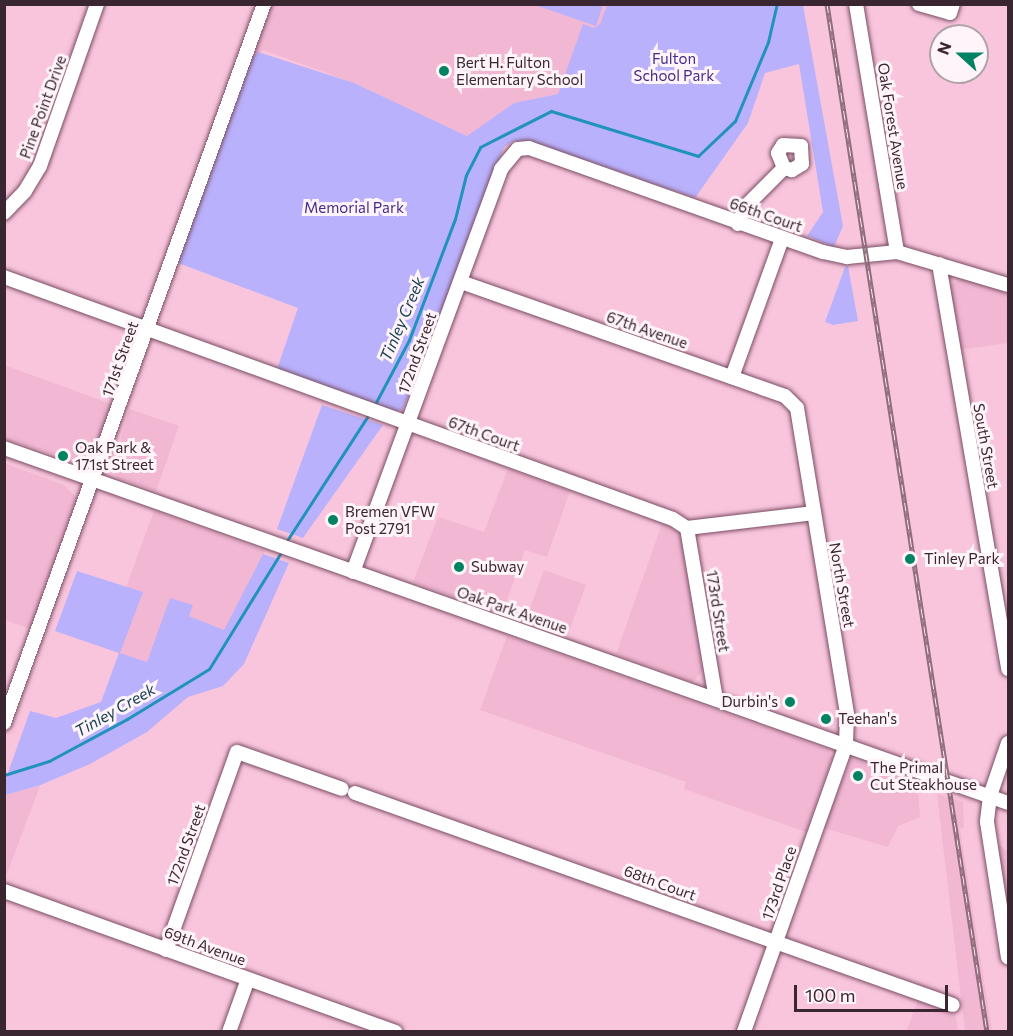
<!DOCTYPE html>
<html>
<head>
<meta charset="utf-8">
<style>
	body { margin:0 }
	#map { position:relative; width:1013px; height:1036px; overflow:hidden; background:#f9c5dd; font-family:Commissioner,sans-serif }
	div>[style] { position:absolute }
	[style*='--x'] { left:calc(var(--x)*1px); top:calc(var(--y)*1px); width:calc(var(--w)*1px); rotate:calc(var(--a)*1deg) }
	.built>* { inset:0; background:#f2b7d3 }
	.green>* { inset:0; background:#bab1fd }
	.stream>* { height:3px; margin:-1.5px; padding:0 1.5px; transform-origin:1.5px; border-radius:1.5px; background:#2192bc }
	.roads { filter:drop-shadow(0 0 2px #794d63) drop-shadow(0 0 2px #794d63) }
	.minor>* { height:14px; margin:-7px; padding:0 7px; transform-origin:7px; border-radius:7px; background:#fff }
	.rail>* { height:5px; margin-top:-2.5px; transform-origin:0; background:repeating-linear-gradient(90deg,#fff4f9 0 9px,#8f6d7d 0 18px); box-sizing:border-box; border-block:2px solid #8f6d7d }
	.dots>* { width:16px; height:16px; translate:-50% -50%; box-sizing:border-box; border:3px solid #fff4f9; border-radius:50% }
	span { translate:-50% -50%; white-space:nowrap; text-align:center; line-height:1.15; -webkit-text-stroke:6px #fff4f9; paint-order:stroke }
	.park-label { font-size:15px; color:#422c86 }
	.poi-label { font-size:15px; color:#3a2630 }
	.left { translate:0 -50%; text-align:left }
	.right { translate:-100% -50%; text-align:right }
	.street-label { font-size:15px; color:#3a2630 }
	.water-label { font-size:16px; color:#113e50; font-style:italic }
	.frame { position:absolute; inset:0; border:6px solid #3a2630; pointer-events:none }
	.north { position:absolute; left:929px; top:24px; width:60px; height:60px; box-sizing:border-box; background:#fff4f9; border:2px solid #b0a2a9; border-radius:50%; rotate:291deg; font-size:16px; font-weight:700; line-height:24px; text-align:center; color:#3a2630 }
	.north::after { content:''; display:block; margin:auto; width:21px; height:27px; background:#008263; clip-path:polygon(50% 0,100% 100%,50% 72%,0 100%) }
	.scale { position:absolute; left:794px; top:985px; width:154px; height:27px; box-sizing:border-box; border:3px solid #3a2630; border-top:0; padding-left:8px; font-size:18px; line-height:21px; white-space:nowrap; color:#3a2630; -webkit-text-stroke:4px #fff4f9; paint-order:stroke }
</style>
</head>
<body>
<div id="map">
	<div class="built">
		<i style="clip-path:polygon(270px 5px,607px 5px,600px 24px,594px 28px,583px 25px,558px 94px,514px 103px,467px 136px,354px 83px,263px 50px,251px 59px)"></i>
		<i style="clip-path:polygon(964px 278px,1008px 291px,1008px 343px,958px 350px,950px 285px)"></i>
		<i style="clip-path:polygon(4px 365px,114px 405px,89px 462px,82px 463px,5px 439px)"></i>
		<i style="clip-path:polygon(129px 409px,179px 426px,156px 491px,116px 477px,113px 470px)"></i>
		<i style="clip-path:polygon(4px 463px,64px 485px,77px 498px,30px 629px,5px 620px)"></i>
		<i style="clip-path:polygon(508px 469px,570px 491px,547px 557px,525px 550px,502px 614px,413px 582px,438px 517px,484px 532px)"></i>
		<i style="clip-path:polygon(154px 511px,265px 551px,224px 630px,188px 616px,147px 662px,119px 653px,142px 593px,126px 587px)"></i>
		<i style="clip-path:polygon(662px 524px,681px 533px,703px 670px,693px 682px,616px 654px)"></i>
		<i style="clip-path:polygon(544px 570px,586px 585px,567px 637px,525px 622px)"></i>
		<i style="clip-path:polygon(507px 636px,829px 750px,832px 758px,806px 832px,684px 789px,686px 782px,480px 710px)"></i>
		<i style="clip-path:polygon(851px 759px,917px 780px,920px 817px,898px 826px,888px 847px,824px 828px)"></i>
		<i style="clip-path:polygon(40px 786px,5px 879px,5px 795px)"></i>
		<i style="clip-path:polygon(937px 794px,963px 802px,964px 828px,960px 829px,992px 1031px,965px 1031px)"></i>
		<i style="clip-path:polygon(998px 844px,1008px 852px,1008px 913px)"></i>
		<i style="clip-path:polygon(918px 1000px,955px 1013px,958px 1031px,906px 1032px)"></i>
	</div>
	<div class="green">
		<i style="clip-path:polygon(535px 5px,535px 4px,603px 5px,596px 26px)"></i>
		<i style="clip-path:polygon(607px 5px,803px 5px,843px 226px,834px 247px,807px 236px,823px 212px,799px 64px,765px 73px,748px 123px,695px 198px,529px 141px,514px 141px,504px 147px,423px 364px,402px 410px,394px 411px,277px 369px,298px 308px,178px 263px,251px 59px,258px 52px,354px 83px,467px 136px,514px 103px,558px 94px,583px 24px,594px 28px,600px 24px)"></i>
		<i style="clip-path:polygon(848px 266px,858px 321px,833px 325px,825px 322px,845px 267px)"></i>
		<i style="clip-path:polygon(322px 405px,383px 425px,303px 538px,277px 529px)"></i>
		<i style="clip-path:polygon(263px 554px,289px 563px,244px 664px,223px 686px,188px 697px,147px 732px,90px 764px,38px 786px,5px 795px,5px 781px,30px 711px,56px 718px,101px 702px,119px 653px,55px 631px,77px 571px,143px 592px,120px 653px,147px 662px,170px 598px,193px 605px,189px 616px,224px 630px)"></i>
	</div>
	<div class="stream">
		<i style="--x:374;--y:406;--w:75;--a:-62.1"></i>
		<i style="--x:409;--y:340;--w:129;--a:-69.2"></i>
		<i style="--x:455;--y:219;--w:45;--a:-76"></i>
		<i style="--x:466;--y:175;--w:31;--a:-63"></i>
		<i style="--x:480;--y:147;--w:80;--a:-26.9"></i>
		<i style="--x:551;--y:111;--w:154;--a:17"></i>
		<i style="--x:698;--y:156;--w:51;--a:-43.4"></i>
		<i style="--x:735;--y:121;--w:86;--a:-67.3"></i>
		<i style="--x:768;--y:42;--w:39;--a:-77"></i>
		<i style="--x:286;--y:542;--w:153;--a:-57"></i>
		<i style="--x:4;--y:775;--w:47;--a:-17.3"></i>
		<i style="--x:49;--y:761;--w:89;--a:-28.3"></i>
		<i style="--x:127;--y:719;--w:96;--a:-31.4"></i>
		<i style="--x:209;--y:669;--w:139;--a:-58.3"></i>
	</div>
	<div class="roads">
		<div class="minor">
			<i style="--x:856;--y:4;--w:251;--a:80.6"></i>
			<i style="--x:919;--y:4;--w:32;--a:16"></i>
			<i style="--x:950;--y:13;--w:9;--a:-72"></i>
			<i style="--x:4;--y:213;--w:30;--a:-46"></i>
			<i style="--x:25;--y:191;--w:29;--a:-59"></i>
			<i style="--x:40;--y:166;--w:172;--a:-70.6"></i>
			<i style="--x:738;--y:224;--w:20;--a:-66"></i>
			<i style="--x:746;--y:206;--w:54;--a:-45"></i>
			<i style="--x:784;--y:168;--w:16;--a:-112"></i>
			<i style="--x:778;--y:153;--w:9;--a:-58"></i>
			<i style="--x:783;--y:145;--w:18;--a:3"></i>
			<i style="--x:801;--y:146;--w:18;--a:87"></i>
			<i style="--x:802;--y:164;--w:12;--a:149"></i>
			<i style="--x:792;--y:170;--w:8;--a:-166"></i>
			<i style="--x:939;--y:264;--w:411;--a:80.3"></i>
			<i style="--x:4;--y:277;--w:711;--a:19.89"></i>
			<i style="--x:673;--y:519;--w:17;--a:33"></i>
			<i style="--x:687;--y:528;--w:128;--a:-6.7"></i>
			<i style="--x:461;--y:282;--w:343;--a:19.4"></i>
			<i style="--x:785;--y:396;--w:17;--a:45"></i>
			<i style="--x:797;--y:408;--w:311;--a:80.7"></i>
			<i style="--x:847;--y:715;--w:30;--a:92"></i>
			<i style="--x:846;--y:745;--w:305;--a:109.6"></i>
			<i style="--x:732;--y:377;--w:147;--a:-70.1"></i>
			<i style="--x:4;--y:448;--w:1065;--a:19.47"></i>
			<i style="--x:687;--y:528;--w:173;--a:80.4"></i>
			<i style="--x:353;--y:572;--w:429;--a:-69.8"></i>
			<i style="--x:501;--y:169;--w:26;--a:-50"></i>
			<i style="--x:518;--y:149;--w:11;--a:-5"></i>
			<i style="--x:529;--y:148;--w:312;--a:19.5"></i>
			<i style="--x:823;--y:252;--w:25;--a:12"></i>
			<i style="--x:847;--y:257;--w:50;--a:-5.7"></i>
			<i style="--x:897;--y:252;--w:116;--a:16.6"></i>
			<i style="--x:4;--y:723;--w:765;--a:-70.12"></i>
			<i style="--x:1008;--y:743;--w:56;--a:108.8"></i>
			<i style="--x:990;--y:796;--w:26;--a:97"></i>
			<i style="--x:987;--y:822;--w:137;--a:81.2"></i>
			<i style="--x:355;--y:793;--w:634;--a:19.52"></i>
			<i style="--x:4;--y:891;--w:416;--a:19.8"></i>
			<i style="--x:166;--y:950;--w:210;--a:-70.3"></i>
			<i style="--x:237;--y:752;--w:111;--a:19.4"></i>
			<i style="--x:229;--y:1032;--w:56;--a:-70.3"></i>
		</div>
	</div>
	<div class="rail">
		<i style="--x:827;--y:4;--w:1040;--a:81.15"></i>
	</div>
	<div class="dots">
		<i style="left:444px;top:71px;background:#008263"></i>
		<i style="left:63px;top:456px;background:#008263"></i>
		<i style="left:333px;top:520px;background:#008263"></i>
		<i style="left:910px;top:559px;background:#008263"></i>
		<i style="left:459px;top:567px;background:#008263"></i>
		<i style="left:790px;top:702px;background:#008263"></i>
		<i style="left:826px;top:719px;background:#008263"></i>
		<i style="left:858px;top:776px;background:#008263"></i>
	</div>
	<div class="park-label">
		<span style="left:674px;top:67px">Fulton<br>School Park</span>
		<span style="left:354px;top:208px">Memorial Park</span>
	</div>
	<div class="poi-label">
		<span class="left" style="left:456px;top:71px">Bert H. Fulton<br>Elementary School</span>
		<span class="left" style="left:75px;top:456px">Oak Park &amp;<br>171st Street</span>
		<span class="left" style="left:345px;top:520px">Bremen VFW<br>Post 2791</span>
		<span class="left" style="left:924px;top:559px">Tinley Park</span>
		<span class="left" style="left:471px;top:567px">Subway</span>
		<span class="right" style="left:778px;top:702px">Durbin's</span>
		<span class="left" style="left:838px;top:719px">Teehan's</span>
		<span class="left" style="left:870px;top:776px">The Primal<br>Cut Steakhouse</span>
	</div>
	<div class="street-label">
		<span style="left:43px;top:107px;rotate:-70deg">Pine Point Drive</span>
		<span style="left:893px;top:126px;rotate:81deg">Oak Forest Avenue</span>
		<span style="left:766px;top:215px;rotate:19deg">66th Court</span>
		<span style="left:647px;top:330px;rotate:19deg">67th Avenue</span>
		<span style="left:417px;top:353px;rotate:-70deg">172nd Street</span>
		<span style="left:120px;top:359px;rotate:-70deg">171st Street</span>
		<span style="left:484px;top:434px;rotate:20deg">67th Court</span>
		<span style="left:986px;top:446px;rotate:80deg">South Street</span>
		<span style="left:842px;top:585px;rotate:80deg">North Street</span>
		<span style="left:512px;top:610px;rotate:19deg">Oak Park Avenue</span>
		<span style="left:718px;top:611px;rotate:81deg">173rd Street</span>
		<span style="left:186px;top:845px;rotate:-70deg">172nd Street</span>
		<span style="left:660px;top:883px;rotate:20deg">68th Court</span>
		<span style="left:779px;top:883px;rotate:-71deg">173rd Place</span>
		<span style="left:205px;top:946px;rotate:20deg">69th Avenue</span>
	</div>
	<div class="water-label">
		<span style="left:402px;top:319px;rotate:-67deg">Tinley Creek</span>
		<span style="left:115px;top:710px;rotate:-30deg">Tinley Creek</span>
	</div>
	<div class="frame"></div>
	<div class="north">N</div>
	<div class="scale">100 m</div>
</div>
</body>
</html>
